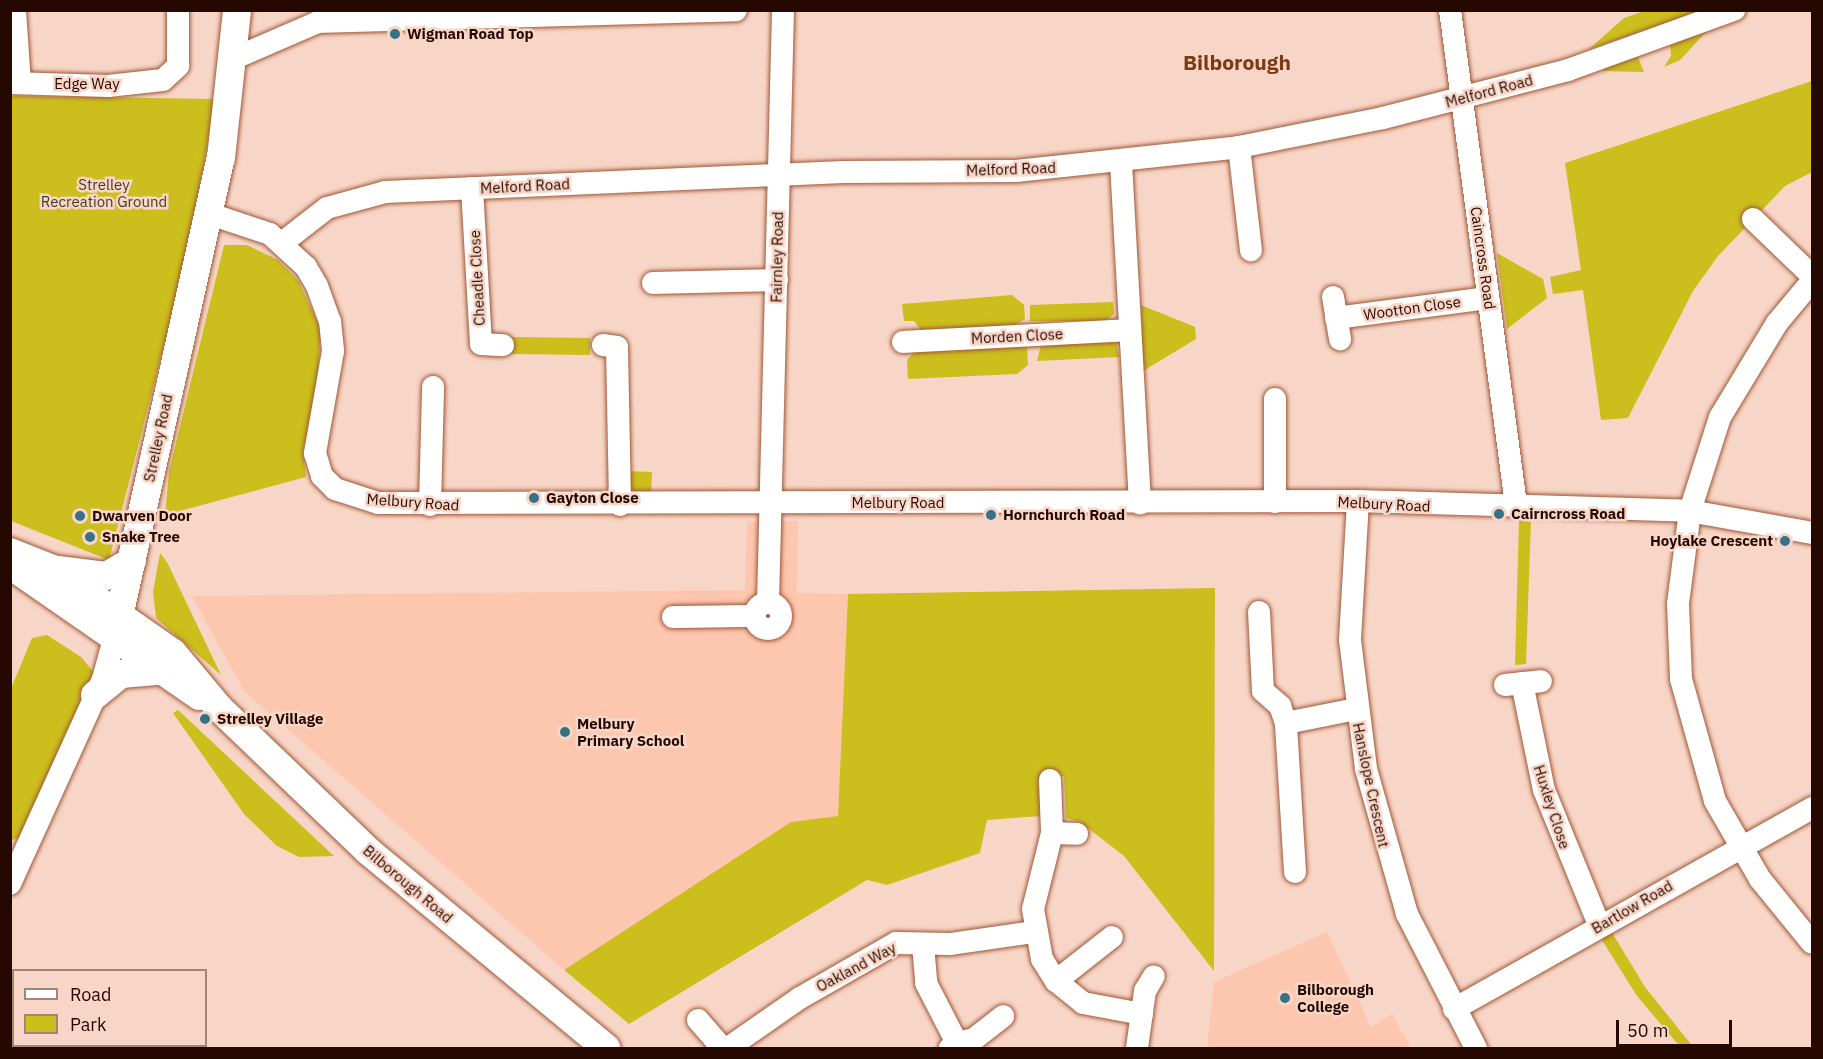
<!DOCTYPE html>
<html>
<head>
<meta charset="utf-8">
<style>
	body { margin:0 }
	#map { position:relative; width:1823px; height:1059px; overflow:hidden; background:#f8d6c7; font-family:"IBM Plex Sans",sans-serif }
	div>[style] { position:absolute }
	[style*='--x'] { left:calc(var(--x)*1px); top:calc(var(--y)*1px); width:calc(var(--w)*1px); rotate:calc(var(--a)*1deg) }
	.built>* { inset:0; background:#fdc6ae }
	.green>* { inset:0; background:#cbbe1d }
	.roads { filter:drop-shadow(0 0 2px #a05634) drop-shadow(0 0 2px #a05634) }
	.minor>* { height:22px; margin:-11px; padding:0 11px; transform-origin:11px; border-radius:11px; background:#fff }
	.minor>.ring { margin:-11px; padding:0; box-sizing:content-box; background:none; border:22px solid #fff; border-radius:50% }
	.major>* { height:28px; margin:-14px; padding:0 14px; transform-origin:14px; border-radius:14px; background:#fff }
	.dots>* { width:16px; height:16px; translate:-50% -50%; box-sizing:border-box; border:3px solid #f8d6c7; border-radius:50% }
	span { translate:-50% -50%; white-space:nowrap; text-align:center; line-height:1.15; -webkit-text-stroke:5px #f8d6c7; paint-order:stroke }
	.poi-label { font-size:15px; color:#250800; font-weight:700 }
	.left { translate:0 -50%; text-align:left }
	.right { translate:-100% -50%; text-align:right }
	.street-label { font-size:15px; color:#250800 }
	.park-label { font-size:15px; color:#424027 }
	.district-label { font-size:21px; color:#7f3814; font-weight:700 }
	.frame { position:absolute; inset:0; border:12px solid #250800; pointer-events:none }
	.legend { position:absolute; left:12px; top:969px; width:195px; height:78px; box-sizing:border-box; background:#f8d6c7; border:2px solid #a48477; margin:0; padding:8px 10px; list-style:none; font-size:18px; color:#250800 }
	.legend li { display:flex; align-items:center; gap:12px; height:30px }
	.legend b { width:30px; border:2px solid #a48477 }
	.scale { position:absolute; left:1616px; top:1020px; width:116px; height:27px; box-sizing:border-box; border:3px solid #250800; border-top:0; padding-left:8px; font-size:18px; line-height:21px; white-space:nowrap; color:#250800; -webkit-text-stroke:4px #f8d6c7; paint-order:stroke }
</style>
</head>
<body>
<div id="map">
	<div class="built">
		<i style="clip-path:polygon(747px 521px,798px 521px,797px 593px,848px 594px,838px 816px,791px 822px,564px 970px,244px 691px,192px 596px,745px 590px)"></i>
		<i style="clip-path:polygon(1327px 932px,1371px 1027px,1392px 1014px,1411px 1048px,1207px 1048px,1214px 982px)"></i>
	</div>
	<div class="green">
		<i style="clip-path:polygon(1644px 11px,1704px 11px,1589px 49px,1624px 18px)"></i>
		<i style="clip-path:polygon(1706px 32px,1680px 60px,1664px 67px,1671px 56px,1670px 45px)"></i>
		<i style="clip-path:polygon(1638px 57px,1644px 72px,1603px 71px,1603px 67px)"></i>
		<i style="clip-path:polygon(1812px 81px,1812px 172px,1785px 186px,1718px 256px,1693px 291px,1628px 418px,1601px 420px,1583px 290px,1553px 294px,1550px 277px,1581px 270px,1565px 163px)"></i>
		<i style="clip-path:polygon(11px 96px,216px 99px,184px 266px,109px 560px,11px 521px)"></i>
		<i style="clip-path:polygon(224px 245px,247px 245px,278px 260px,298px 280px,321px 330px,316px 398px,303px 451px,306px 477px,165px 515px,169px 472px)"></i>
		<i style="clip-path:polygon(1497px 253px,1543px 279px,1547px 298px,1507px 329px)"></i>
		<i style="clip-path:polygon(1012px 295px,1024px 305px,1025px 319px,1009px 328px,922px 332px,914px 321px,904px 321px,902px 304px)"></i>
		<i style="clip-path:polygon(1113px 302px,1114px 314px,1105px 321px,1030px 321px,1030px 305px)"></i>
		<i style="clip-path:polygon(1141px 305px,1195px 327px,1196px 339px,1143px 371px)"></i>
		<i style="clip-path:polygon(508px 337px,590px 338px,590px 355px,508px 354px)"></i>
		<i style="clip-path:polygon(1116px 341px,1119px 357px,1037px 361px,1041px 345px)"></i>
		<i style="clip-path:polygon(1027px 346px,1028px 365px,1017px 374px,908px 379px,907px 360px,917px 349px)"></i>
		<i style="clip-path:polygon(626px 471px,652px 472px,651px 496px,631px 490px)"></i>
		<i style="clip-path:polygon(1519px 519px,1531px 520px,1526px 664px,1515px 665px)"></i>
		<i style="clip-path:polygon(160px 553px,167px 562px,221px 675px,156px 618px,153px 592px)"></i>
		<i style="clip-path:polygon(1215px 588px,1214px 971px,1124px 856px,1080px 822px,1066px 818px,1064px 776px,1038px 780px,1041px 816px,987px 820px,980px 853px,887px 885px,867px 880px,629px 1024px,564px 970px,791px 822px,838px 816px,848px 594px)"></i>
		<i style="clip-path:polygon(47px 635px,81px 657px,96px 675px,26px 837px,11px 840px,10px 691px,32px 638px)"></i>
		<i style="clip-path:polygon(178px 710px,334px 856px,299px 857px,277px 846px,244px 814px,173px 713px)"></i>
		<i style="clip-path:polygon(1611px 931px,1645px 987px,1694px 1048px,1681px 1048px,1637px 996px,1600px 937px)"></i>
	</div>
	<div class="roads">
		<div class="minor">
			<i style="--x:15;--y:10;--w:73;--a:86.1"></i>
			<i style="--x:1450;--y:10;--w:499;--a:82.4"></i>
			<i style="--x:235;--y:58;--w:90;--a:-23.4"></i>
			<i style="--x:318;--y:22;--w:418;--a:-1.6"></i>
			<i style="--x:10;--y:83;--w:98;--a:1.8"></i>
			<i style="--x:108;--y:86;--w:55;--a:-6.2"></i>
			<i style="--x:163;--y:80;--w:21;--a:-43"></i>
			<i style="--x:178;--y:66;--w:56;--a:-90"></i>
			<i style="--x:1239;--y:147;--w:104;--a:83.4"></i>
			<i style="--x:1121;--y:163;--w:341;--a:86.8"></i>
			<i style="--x:472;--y:188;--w:156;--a:86.7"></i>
			<i style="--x:481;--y:344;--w:22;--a:3"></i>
			<i style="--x:207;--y:213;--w:66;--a:18.4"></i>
			<i style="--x:270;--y:234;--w:49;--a:42.5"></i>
			<i style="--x:306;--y:267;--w:22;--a:60"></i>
			<i style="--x:317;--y:286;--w:37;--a:70"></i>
			<i style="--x:330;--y:321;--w:30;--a:84"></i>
			<i style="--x:333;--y:351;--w:104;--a:100"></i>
			<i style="--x:315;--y:453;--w:24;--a:73"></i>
			<i style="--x:322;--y:476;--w:18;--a:45"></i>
			<i style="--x:335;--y:489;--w:45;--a:18"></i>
			<i style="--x:378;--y:503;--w:980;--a:-0.12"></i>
			<i style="--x:1358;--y:501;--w:332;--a:1.7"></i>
			<i style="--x:1690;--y:511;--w:124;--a:10.2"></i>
			<i style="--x:1753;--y:219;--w:82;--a:44"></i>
			<i style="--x:282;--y:243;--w:57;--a:-37.9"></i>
			<i style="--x:327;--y:208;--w:60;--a:-15.4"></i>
			<i style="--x:385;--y:192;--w:459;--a:-2.5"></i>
			<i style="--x:844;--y:172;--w:172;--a:-0.3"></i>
			<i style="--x:1016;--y:171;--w:224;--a:-6.1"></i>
			<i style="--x:1239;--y:147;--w:147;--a:-11.4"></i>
			<i style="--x:1383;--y:118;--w:191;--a:-14.5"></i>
			<i style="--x:1568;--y:70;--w:177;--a:-19.9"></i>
			<i style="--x:1812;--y:281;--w:55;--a:129.8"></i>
			<i style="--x:1777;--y:323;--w:110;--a:121.2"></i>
			<i style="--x:1720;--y:417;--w:99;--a:107.7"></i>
			<i style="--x:1690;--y:511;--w:94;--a:97.4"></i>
			<i style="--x:1678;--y:604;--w:75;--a:87.7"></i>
			<i style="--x:1681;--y:679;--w:127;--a:74.4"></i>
			<i style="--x:1715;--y:801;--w:90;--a:60"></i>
			<i style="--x:1760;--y:879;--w:82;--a:50.9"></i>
			<i style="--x:653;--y:283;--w:124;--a:-1.4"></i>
			<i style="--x:1333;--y:297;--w:43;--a:80.5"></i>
			<i style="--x:1336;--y:318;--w:153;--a:-7.5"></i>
			<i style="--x:903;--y:342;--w:227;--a:-3"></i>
			<i style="--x:603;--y:345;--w:14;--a:8"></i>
			<i style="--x:617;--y:347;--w:158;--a:88.9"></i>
			<i style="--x:1358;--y:501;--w:139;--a:93.3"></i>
			<i style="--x:1350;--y:640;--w:130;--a:82.9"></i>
			<i style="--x:1366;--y:769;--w:151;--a:74.2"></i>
			<i style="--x:1407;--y:914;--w:151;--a:62.8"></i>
			<i style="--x:1275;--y:502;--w:103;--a:-90"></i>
			<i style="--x:430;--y:505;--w:118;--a:-88.5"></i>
			<i style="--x:768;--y:603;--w:593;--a:-88.55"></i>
			<i class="ring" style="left:755px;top:603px;width:4px;height:4px"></i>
			<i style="--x:1259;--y:612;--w:79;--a:87.1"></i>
			<i style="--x:1263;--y:691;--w:23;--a:41"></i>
			<i style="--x:1280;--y:706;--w:18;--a:71"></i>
			<i style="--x:673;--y:617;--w:82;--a:-0.7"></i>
			<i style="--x:1522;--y:683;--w:109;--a:78.4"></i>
			<i style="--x:1544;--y:790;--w:146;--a:67.8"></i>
			<i style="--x:1505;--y:685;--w:36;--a:-6"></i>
			<i style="--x:1050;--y:780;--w:53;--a:87.8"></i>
			<i style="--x:1052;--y:833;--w:78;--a:104"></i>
			<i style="--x:1033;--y:909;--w:51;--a:79.8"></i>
			<i style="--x:1042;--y:959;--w:26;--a:58"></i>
			<i style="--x:1056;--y:981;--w:35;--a:39"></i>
			<i style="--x:1083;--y:1003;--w:60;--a:10.6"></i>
			<i style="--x:1052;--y:833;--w:25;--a:2"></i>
			<i style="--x:1295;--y:872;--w:149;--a:-93.5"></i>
			<i style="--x:1286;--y:723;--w:71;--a:-11.3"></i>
			<i style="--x:10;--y:884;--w:225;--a:-65.6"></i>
			<i style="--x:103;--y:679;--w:41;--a:-74.6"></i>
			<i style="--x:923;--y:945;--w:38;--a:85"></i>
			<i style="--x:926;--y:983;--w:68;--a:62.7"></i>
			<i style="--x:957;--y:1043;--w:9;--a:144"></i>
			<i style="--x:1056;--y:981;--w:71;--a:-38.2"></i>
			<i style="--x:1454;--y:1009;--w:411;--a:-29.3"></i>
			<i style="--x:698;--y:1020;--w:37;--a:49"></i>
			<i style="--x:957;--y:1043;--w:17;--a:-13"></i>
			<i style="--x:974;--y:1039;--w:37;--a:-38"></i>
			<i style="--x:728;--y:1048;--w:88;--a:-34.8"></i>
			<i style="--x:800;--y:998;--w:111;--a:-29.8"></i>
			<i style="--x:896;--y:943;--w:54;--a:1.1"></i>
			<i style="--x:950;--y:944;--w:85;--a:-8.1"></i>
			<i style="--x:1137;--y:1048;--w:58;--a:-82"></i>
			<i style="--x:1145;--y:991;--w:17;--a:-59"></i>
		</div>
		<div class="major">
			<i style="--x:10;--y:552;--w:46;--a:21.6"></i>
			<i style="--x:53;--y:569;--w:146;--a:35"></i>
			<i style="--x:173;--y:653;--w:72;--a:50.1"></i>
			<i style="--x:219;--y:708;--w:207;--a:43.8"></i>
			<i style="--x:368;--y:851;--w:309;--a:39.6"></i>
			<i style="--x:10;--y:565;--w:230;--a:34.7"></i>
			<i style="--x:58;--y:570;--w:48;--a:7.1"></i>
			<i style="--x:106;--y:576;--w:30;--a:-30"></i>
			<i style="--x:114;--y:639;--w:493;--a:-77.5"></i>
			<i style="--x:221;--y:158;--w:149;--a:-83.8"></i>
			<i style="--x:95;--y:695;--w:33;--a:-39"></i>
			<i style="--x:121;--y:674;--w:38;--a:-5"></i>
		</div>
	</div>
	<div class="dots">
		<i style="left:395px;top:34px;background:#357288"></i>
		<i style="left:534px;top:498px;background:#357288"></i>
		<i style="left:1499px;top:514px;background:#357288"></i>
		<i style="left:991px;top:515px;background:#357288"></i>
		<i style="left:80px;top:516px;background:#357288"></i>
		<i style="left:90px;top:537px;background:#357288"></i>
		<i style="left:1785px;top:541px;background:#357288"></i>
		<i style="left:205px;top:719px;background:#357288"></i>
		<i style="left:565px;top:732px;background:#357288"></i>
		<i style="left:1285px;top:998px;background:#357288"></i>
	</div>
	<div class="poi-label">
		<span class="left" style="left:407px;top:34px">Wigman Road Top</span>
		<span class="left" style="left:546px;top:498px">Gayton Close</span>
		<span class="left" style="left:1511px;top:514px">Cairncross Road</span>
		<span class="left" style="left:1003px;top:515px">Hornchurch Road</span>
		<span class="left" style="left:92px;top:516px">Dwarven Door</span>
		<span class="left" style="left:102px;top:537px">Snake Tree</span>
		<span class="right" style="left:1773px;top:541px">Hoylake Crescent</span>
		<span class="left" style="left:217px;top:719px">Strelley Village</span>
		<span class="left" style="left:577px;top:732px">Melbury<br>Primary School</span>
		<span class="left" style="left:1297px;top:998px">Bilborough<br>College</span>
	</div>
	<div class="street-label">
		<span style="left:87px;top:84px">Edge Way</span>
		<span style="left:1489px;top:91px;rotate:-15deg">Melford Road</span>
		<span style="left:1011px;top:169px;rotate:-2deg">Melford Road</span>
		<span style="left:525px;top:186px;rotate:-3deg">Melford Road</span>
		<span style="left:777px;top:257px;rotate:-89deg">Fairnley Road</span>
		<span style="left:1483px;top:258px;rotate:82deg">Caincross Road</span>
		<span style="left:477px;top:278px;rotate:-93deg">Cheadle Close</span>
		<span style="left:1412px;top:308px;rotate:-8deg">Wootton Close</span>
		<span style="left:1017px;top:336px;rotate:-3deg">Morden Close</span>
		<span style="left:158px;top:438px;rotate:-78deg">Strelley Road</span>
		<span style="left:413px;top:502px;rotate:4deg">Melbury Road</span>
		<span style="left:898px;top:503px">Melbury Road</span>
		<span style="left:1384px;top:504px;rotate:3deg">Melbury Road</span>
		<span style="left:1371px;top:785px;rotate:78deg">Hanslope Crescent</span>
		<span style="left:1552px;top:807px;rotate:72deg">Huxley Close</span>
		<span style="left:408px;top:884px;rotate:40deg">Bilborough Road</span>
		<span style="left:1632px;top:907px;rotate:-30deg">Bartlow Road</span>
		<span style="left:856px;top:967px;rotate:-28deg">Oakland Way</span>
	</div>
	<div class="park-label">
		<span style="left:104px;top:193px">Strelley<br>Recreation Ground</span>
	</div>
	<div class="district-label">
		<span style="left:1237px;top:62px">Bilborough</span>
	</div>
	<div class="frame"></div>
	<ul class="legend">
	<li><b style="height:8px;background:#fff"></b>Road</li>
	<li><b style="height:16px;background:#cbbe1d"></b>Park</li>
	</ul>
	<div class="scale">50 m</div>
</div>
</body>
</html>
